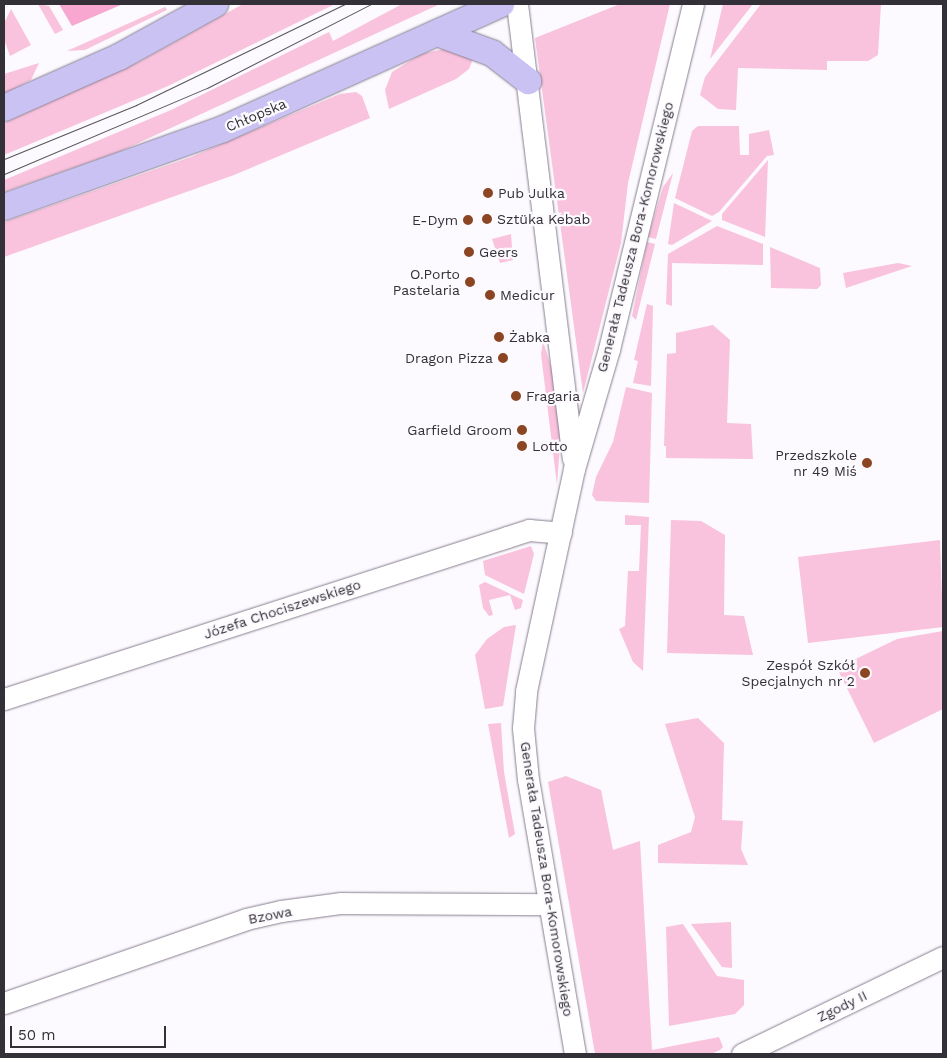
<!DOCTYPE html>
<html>
<head>
<meta charset="utf-8">
<style>
	body { margin:0 }
	#map { position:relative; width:947px; height:1058px; overflow:hidden; background:#fcfafe; font-family:"Work Sans",sans-serif }
	div>[style] { position:absolute }
	[style*='--x'] { left:calc(var(--x)*1px); top:calc(var(--y)*1px); width:calc(var(--w)*1px); rotate:calc(var(--a)*1deg) }
	.green>* { inset:0; background:#f9c2dd }
	.forest>* { inset:0; background:#f7a7d0 }
	.roads { filter:drop-shadow(0 0 1px #877d8f) drop-shadow(0 0 1px #877d8f) }
	.minor>* { height:21px; margin:-10.5px; padding:0 10.5px; transform-origin:10.5px; border-radius:10.5px; background:#fff }
	.major>* { height:26px; margin:-13px; padding:0 13px; transform-origin:13px; border-radius:13px; background:#cac2f3 }
	.tram>* { height:1px; margin:-0.5px; padding:0 0.5px; transform-origin:0.5px; border-radius:0.5px; background:#575359 }
	.dots>* { width:14px; height:14px; translate:-50% -50%; box-sizing:border-box; border:2px solid #fcfafe; border-radius:50% }
	span { translate:-50% -50%; white-space:nowrap; text-align:center; line-height:1.15; -webkit-text-stroke:4.5px #fcfafe; paint-order:stroke }
	.street-label { font-size:14px; color:#343037 }
	.poi-label { font-size:14px; color:#343037 }
	.left { translate:0 -50%; text-align:left }
	.right { translate:-100% -50%; text-align:right }
	.frame { position:absolute; inset:0; border:5px solid #343037; pointer-events:none }
	.scale { position:absolute; left:10px; top:1026px; width:156px; height:22px; box-sizing:border-box; border:2px solid #343037; border-top:0; padding-left:6px; font-size:15px; line-height:18px; white-space:nowrap; color:#343037; -webkit-text-stroke:4px #fcfafe; paint-order:stroke }
</style>
</head>
<body>
<div id="map">
	<div class="green">
		<i style="clip-path:polygon(38px 4px,49px 6px,63px 30px,55px 34px)"></i>
		<i style="clip-path:polygon(243px 4px,335px 4px,168px 86px,4px 155px,4px 123px,139px 62px)"></i>
		<i style="clip-path:polygon(402px 4px,440px 4px,121px 151px,4px 192px,4px 180px,171px 110px,329px 32px,333px 41px)"></i>
		<i style="clip-path:polygon(620px 4px,670px 4px,628px 183px,621px 243px,583px 393px,535px 38px)"></i>
		<i style="clip-path:polygon(723px 4px,753px 4px,710px 59px)"></i>
		<i style="clip-path:polygon(761px 4px,881px 4px,878px 55px,868px 61px,827px 61px,827px 70px,738px 68px,736px 110px,718px 109px,700px 95px,705px 77px)"></i>
		<i style="clip-path:polygon(165px 7px,167px 10px,85px 50px,67px 51px)"></i>
		<i style="clip-path:polygon(11px 9px,31px 45px,10px 56px,4px 39px,4px 23px)"></i>
		<i style="clip-path:polygon(443px 49px,475px 54px,469px 69px,456px 79px,389px 109px,385px 90px,392px 72px,421px 54px)"></i>
		<i style="clip-path:polygon(39px 63px,31px 80px,4px 94px,4px 74px)"></i>
		<i style="clip-path:polygon(356px 92px,362px 96px,370px 118px,234px 175px,4px 257px,4px 222px,191px 157px,340px 94px)"></i>
		<i style="clip-path:polygon(739px 126px,740px 155px,749px 155px,749px 134px,769px 130px,774px 155px,767px 156px,719px 212px,712px 216px,675px 198px,692px 131px,698px 126px)"></i>
		<i style="clip-path:polygon(768px 160px,765px 237px,722px 220px,722px 214px)"></i>
		<i style="clip-path:polygon(673px 173px,656px 239px,648px 237px,663px 187px)"></i>
		<i style="clip-path:polygon(674px 203px,712px 221px,672px 245px,668px 244px)"></i>
		<i style="clip-path:polygon(717px 226px,763px 244px,763px 265px,672px 263px,672px 306px,666px 304px,668px 254px)"></i>
		<i style="clip-path:polygon(511px 234px,513px 260px,500px 263px,492px 239px)"></i>
		<i style="clip-path:polygon(647px 242px,655px 244px,636px 320px,632px 316px)"></i>
		<i style="clip-path:polygon(770px 247px,820px 268px,821px 285px,817px 289px,771px 288px)"></i>
		<i style="clip-path:polygon(898px 263px,912px 266px,846px 288px,843px 273px)"></i>
		<i style="clip-path:polygon(647px 304px,653px 306px,651px 386px,633px 383px,638px 361px,634px 360px)"></i>
		<i style="clip-path:polygon(713px 325px,730px 340px,727px 423px,751px 424px,753px 459px,666px 458px,666px 446px,664px 446px,667px 354px,676px 353px,676px 333px)"></i>
		<i style="clip-path:polygon(543px 341px,558px 389px,560px 445px,557px 485px,541px 354px)"></i>
		<i style="clip-path:polygon(626px 387px,652px 393px,649px 503px,596px 501px,592px 495px,596px 477px,613px 442px)"></i>
		<i style="clip-path:polygon(625px 515px,649px 517px,643px 671px,633px 662px,619px 629px,625px 626px,628px 571px,639px 571px,641px 525px,625px 525px)"></i>
		<i style="clip-path:polygon(671px 520px,701px 521px,725px 535px,724px 615px,744px 616px,753px 655px,667px 653px)"></i>
		<i style="clip-path:polygon(940px 540px,943px 627px,808px 643px,798px 557px)"></i>
		<i style="clip-path:polygon(531px 546px,534px 554px,524px 594px,485px 575px,483px 561px)"></i>
		<i style="clip-path:polygon(485px 582px,523px 600px,521px 608px,515px 610px,510px 595px,489px 600px,493px 615px,489px 616px,483px 608px,479px 585px)"></i>
		<i style="clip-path:polygon(516px 625px,503px 706px,485px 709px,475px 655px,487px 639px,504px 627px)"></i>
		<i style="clip-path:polygon(943px 631px,943px 709px,874px 743px,837px 668px,897px 639px)"></i>
		<i style="clip-path:polygon(698px 718px,724px 743px,722px 820px,743px 821px,741px 849px,748px 865px,658px 863px,658px 845px,691px 832px,695px 817px,665px 724px)"></i>
		<i style="clip-path:polygon(501px 723px,504px 772px,515px 834px,509px 838px,488px 724px)"></i>
		<i style="clip-path:polygon(566px 776px,601px 790px,613px 850px,640px 841px,652px 1050px,719px 1037px,723px 1047px,720px 1050px,711px 1054px,595px 1054px,548px 782px)"></i>
		<i style="clip-path:polygon(731px 922px,732px 968px,722px 967px,691px 924px)"></i>
		<i style="clip-path:polygon(683px 924px,717px 976px,744px 980px,744px 1005px,735px 1014px,669px 1026px,666px 927px)"></i>
	</div>
	<div class="forest">
		<i style="clip-path:polygon(59px 4px,123px 4px,72px 26px)"></i>
	</div>
	<div class="roads">
		<div class="minor">
			<i style="--x:517;--y:4;--w:458;--a:83"></i>
			<i style="--x:4;--y:699;--w:528;--a:-17.85"></i>
			<i style="--x:507;--y:537;--w:23;--a:-18"></i>
			<i style="--x:529;--y:530;--w:32;--a:5"></i>
			<i style="--x:4;--y:1003;--w:256;--a:-19.1"></i>
			<i style="--x:246;--y:919;--w:36;--a:-13"></i>
			<i style="--x:281;--y:911;--w:61;--a:-7.6"></i>
			<i style="--x:341;--y:903;--w:208;--a:0.3"></i>
			<i style="--x:575;--y:1054;--w:278;--a:-99.7"></i>
			<i style="--x:528;--y:780;--w:52;--a:-95.5"></i>
			<i style="--x:523;--y:728;--w:37;--a:-85"></i>
			<i style="--x:526;--y:691;--w:227;--a:-77.8"></i>
			<i style="--x:574;--y:469;--w:125;--a:-73.7"></i>
			<i style="--x:609;--y:349;--w:355;--a:-76.3"></i>
			<i style="--x:742;--y:1054;--w:223;--a:-25.8"></i>
		</div>
		<div class="major">
			<i style="--x:437;--y:33;--w:59;--a:20"></i>
			<i style="--x:492;--y:53;--w:46;--a:37.9"></i>
			<i style="--x:4;--y:108;--w:126;--a:-23.9"></i>
			<i style="--x:119;--y:57;--w:110;--a:-28.9"></i>
			<i style="--x:4;--y:207;--w:232;--a:-19.6"></i>
			<i style="--x:223;--y:129;--w:305;--a:-24.2"></i>
		</div>
	</div>
	<div class="tram">
		<i style="--x:4;--y:159;--w:143;--a:-22.2"></i>
		<i style="--x:136;--y:105;--w:232;--a:-25.8"></i>
		<i style="--x:4;--y:174;--w:220;--a:-23"></i>
		<i style="--x:207;--y:88;--w:184;--a:-27.1"></i>
	</div>
	<div class="dots">
		<i style="left:488px;top:193px;background:#8c4523"></i>
		<i style="left:487px;top:219px;background:#8c4523"></i>
		<i style="left:468px;top:220px;background:#8c4523"></i>
		<i style="left:469px;top:252px;background:#8c4523"></i>
		<i style="left:470px;top:282px;background:#8c4523"></i>
		<i style="left:490px;top:295px;background:#8c4523"></i>
		<i style="left:499px;top:337px;background:#8c4523"></i>
		<i style="left:503px;top:358px;background:#8c4523"></i>
		<i style="left:516px;top:396px;background:#8c4523"></i>
		<i style="left:522px;top:430px;background:#8c4523"></i>
		<i style="left:522px;top:446px;background:#8c4523"></i>
		<i style="left:867px;top:463px;background:#8c4523"></i>
		<i style="left:865px;top:673px;background:#8c4523"></i>
	</div>
	<div class="street-label">
		<span style="left:256px;top:115px;rotate:-23deg">Chłopska</span>
		<span style="left:635px;top:237px;rotate:-76deg">Generała Tadeusza Bora-Komorowskiego</span>
		<span style="left:282px;top:609px;rotate:-18deg">Józefa Chociszewskiego</span>
		<span style="left:547px;top:879px;rotate:81deg">Generała Tadeusza Bora-Komorowskiego</span>
		<span style="left:270px;top:915px;rotate:-11deg">Bzowa</span>
		<span style="left:842px;top:1006px;rotate:-26deg">Zgody II</span>
	</div>
	<div class="poi-label">
		<span class="left" style="left:498px;top:193px">Pub Julka</span>
		<span class="left" style="left:497px;top:219px">Sztüka Kebab</span>
		<span class="right" style="left:458px;top:220px">E-Dym</span>
		<span class="left" style="left:479px;top:252px">Geers</span>
		<span class="right" style="left:460px;top:282px">O.Porto<br>Pastelaria</span>
		<span class="left" style="left:500px;top:295px">Medicur</span>
		<span class="left" style="left:509px;top:337px">Żabka</span>
		<span class="right" style="left:493px;top:358px">Dragon Pizza</span>
		<span class="left" style="left:526px;top:396px">Fragaria</span>
		<span class="right" style="left:512px;top:430px">Garfield Groom</span>
		<span class="left" style="left:532px;top:446px">Lotto</span>
		<span class="right" style="left:857px;top:463px">Przedszkole<br>nr 49 Miś</span>
		<span class="right" style="left:855px;top:673px">Zespół Szkół<br>Specjalnych nr 2</span>
	</div>
	<div class="frame"></div>
	<div class="scale">50 m</div>
</div>
</body>
</html>
